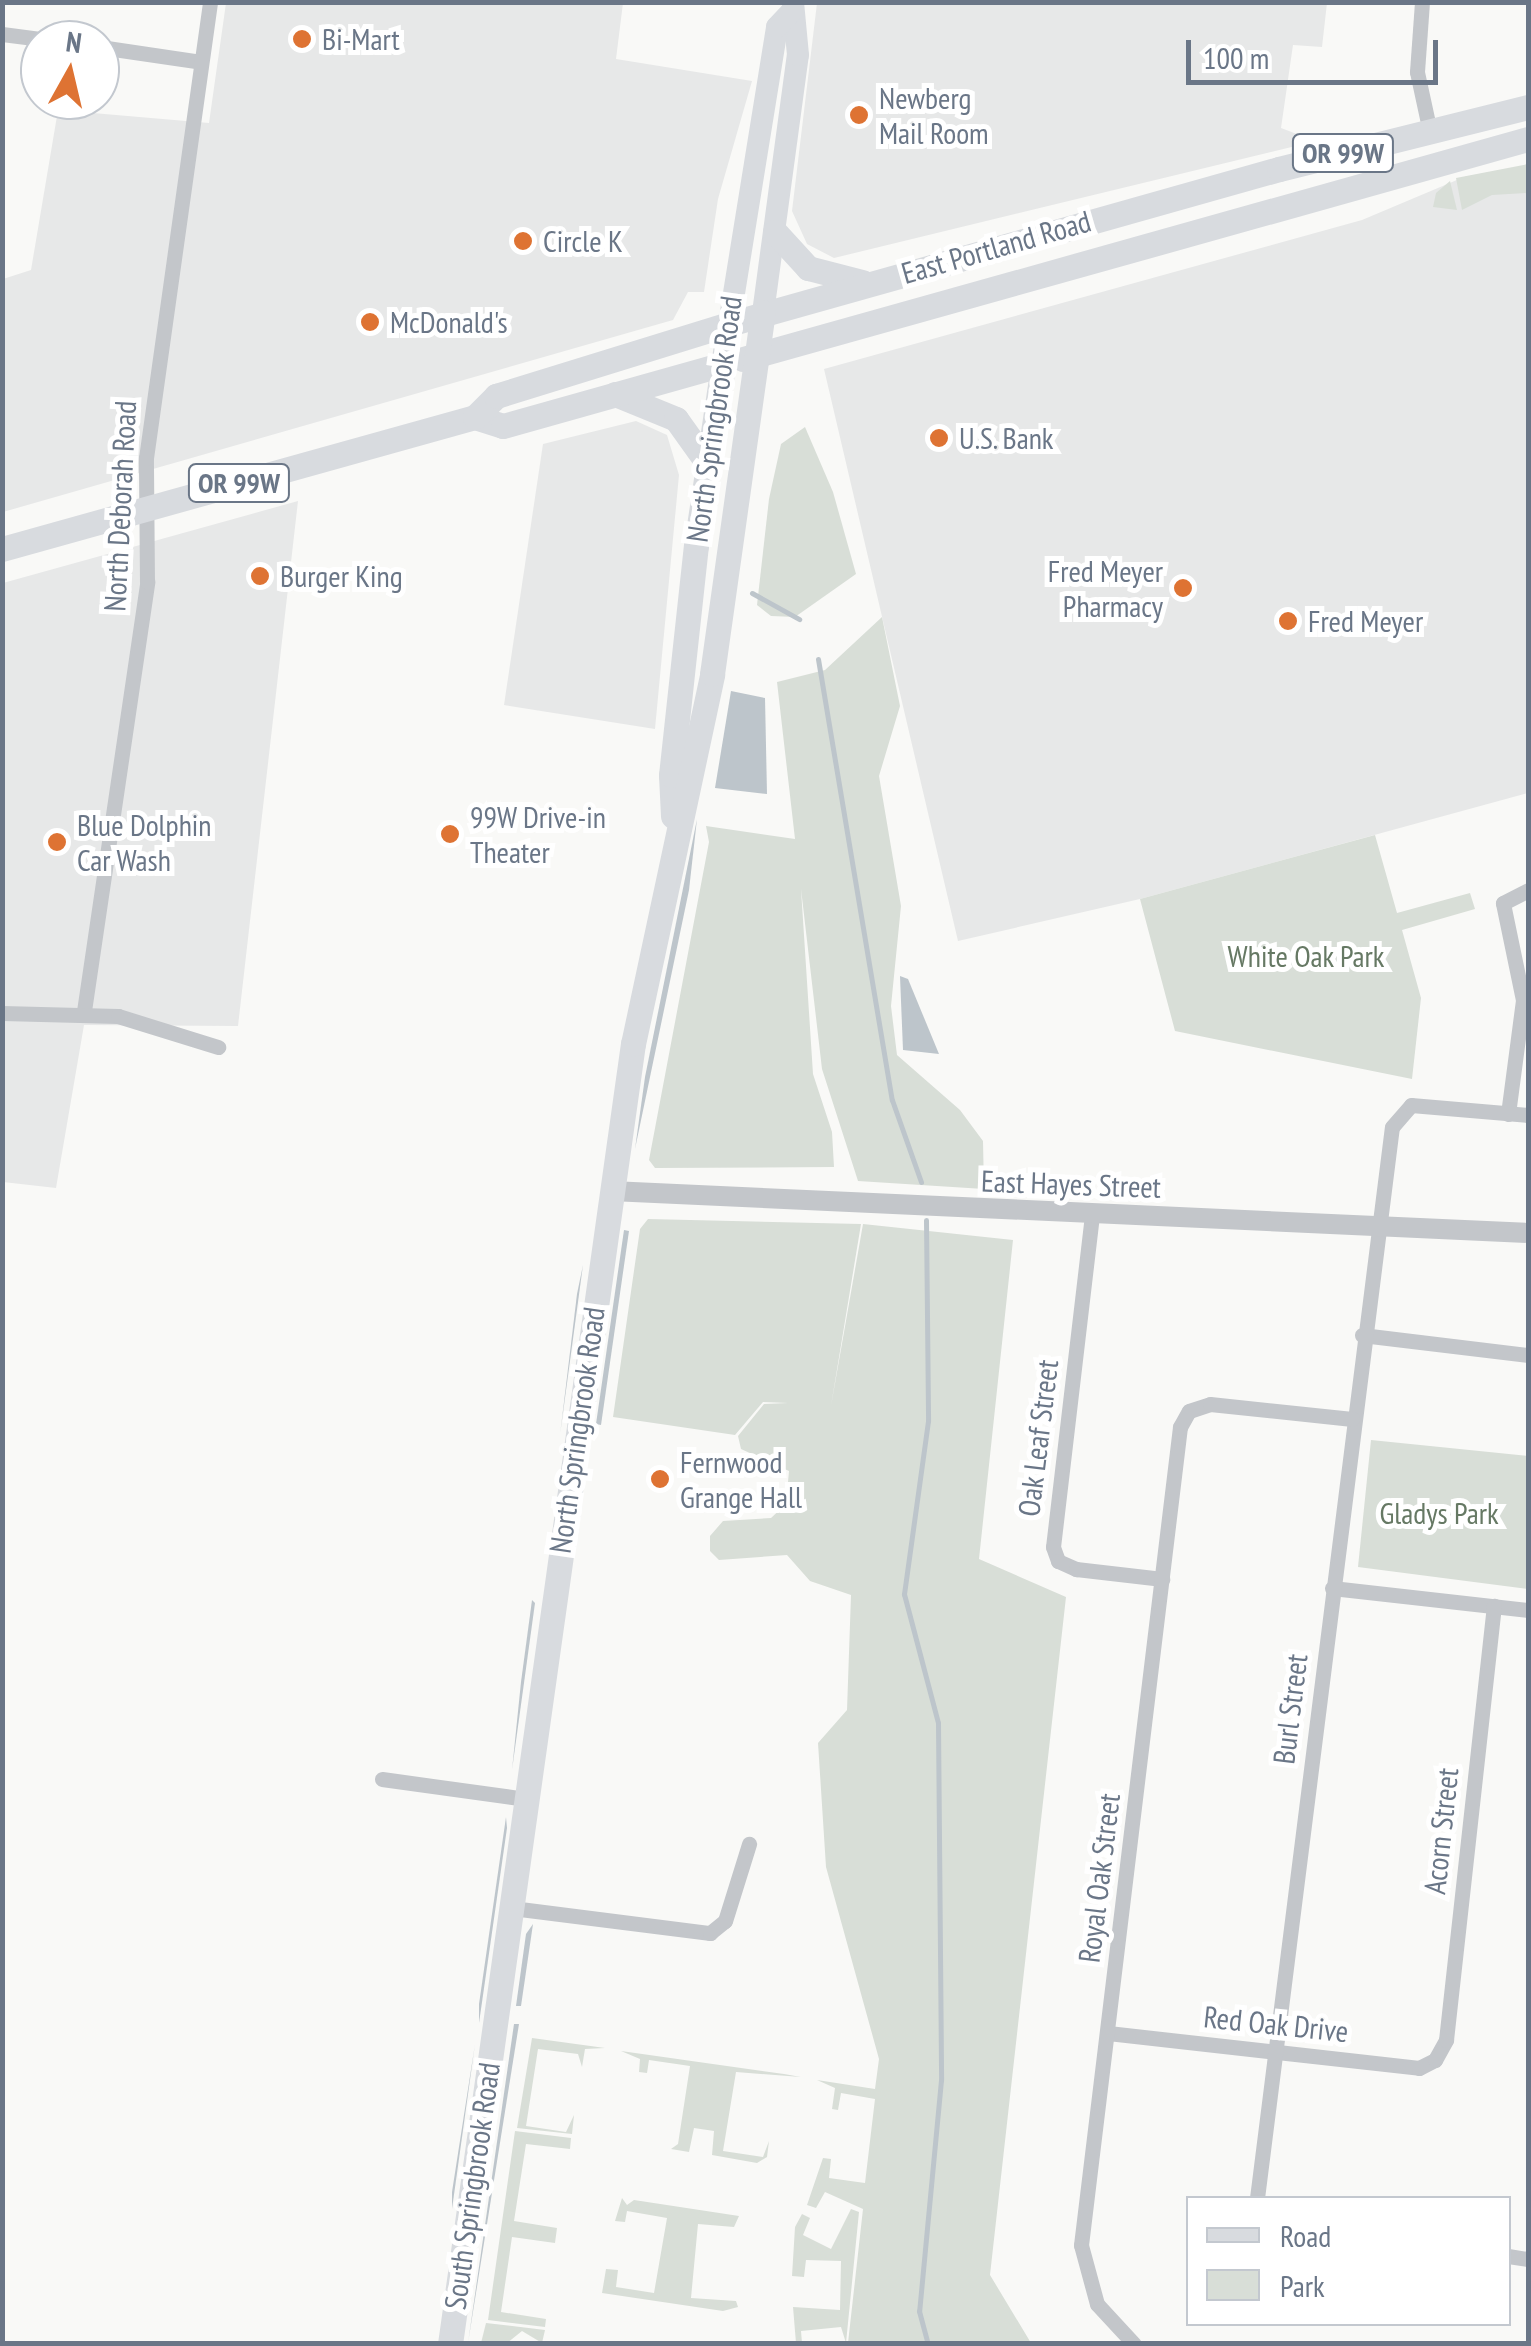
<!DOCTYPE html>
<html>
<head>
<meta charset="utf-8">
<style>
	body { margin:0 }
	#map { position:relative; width:1531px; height:2346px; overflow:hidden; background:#f9f9f7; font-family:"PT Sans Narrow",sans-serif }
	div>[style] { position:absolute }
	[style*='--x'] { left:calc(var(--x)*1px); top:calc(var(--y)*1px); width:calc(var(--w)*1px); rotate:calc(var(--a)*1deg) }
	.built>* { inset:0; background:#e7e8e8 }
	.green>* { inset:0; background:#d8ded7 }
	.water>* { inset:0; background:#bdc5cb }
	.stream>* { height:5px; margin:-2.5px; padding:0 2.5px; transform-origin:2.5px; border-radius:2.5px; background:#bdc5cb }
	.minor>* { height:15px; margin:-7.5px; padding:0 7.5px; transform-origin:7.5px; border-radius:7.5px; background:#c3c6ca }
	.tertiary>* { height:20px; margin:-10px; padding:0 10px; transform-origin:10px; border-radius:10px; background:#c3c6ca }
	.secondary>* { height:22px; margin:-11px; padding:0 11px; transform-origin:11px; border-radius:11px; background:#d8dbdf }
	.primary>* { height:25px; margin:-12.5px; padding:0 12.5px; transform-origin:12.5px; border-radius:12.5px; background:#d8dbdf }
	.trunk>* { height:25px; margin:-12.5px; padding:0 12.5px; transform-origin:12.5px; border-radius:12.5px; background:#d8dbdf }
	.dots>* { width:28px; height:28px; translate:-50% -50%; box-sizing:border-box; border:5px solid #fff; border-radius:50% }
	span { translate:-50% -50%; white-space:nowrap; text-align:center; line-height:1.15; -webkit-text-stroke:10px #fff; paint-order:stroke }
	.shield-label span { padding:2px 8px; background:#fff; border:2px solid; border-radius:8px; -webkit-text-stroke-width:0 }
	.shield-label { font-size:28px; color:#6a7687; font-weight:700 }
	.poi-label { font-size:30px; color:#6a7687 }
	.left { translate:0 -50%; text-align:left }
	.right { translate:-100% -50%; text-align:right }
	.street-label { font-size:30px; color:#6a7687 }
	.park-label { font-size:30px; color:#667964 }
	.frame { position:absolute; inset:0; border:5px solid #6a7687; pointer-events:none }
	.legend { position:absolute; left:1186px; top:2196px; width:325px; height:130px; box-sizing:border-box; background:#fff; border:2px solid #c3c8cf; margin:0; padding:12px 18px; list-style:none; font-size:30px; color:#6a7687 }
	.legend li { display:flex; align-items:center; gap:20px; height:50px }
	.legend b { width:50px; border:2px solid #c3c8cf }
	.north { position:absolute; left:20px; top:20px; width:100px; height:100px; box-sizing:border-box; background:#fff; border:2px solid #c3c8cf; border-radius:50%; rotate:8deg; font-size:28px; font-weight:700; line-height:40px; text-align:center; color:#6a7687 }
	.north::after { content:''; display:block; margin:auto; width:35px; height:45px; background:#de7333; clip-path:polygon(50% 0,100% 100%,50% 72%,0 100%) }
	.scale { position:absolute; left:1186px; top:40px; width:252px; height:45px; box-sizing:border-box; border:5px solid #6a7687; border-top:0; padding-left:12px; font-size:30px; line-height:35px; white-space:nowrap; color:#6a7687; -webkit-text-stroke:8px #fff; paint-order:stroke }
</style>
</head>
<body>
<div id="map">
	<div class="built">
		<i style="clip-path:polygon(226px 3px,623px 3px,616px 59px,752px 81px,718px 199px,704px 292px,688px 292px,673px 320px,3px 512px,3px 279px,31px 270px,58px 110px,209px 123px)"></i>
		<i style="clip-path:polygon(817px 3px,817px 2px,1327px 3px,1322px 47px,1293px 45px,1281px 128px,1302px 136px,1304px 144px,834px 258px,807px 244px,792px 211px)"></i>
		<i style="clip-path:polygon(1528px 165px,1528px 793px,1140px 899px,958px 941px,824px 369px,1362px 220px,1464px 177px)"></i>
		<i style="clip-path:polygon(636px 421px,667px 435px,679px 475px,655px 729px,504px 705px,543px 444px)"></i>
		<i style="clip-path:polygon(298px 501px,238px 1026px,84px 1025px,56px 1188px,3px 1182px,3px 583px)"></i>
	</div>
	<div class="green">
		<i style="clip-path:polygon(1528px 164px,1528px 193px,1492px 195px,1462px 210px,1456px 178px)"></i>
		<i style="clip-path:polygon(1450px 181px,1457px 210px,1433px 207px,1436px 193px)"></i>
		<i style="clip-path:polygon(805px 427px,833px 492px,856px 574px,795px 617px,771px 616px,757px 605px,769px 499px,781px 444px)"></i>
		<i style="clip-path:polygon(882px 617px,900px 706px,879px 776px,901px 906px,891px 1006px,897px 1055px,960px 1110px,983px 1141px,984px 1189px,858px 1181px,822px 1069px,801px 889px,813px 1074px,832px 1132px,834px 1167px,655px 1168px,649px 1160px,709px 842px,706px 826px,795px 839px,777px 682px,825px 670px)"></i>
		<i style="clip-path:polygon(1375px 835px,1397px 913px,1470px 893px,1475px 909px,1402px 930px,1421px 998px,1412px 1079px,1175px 1031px,1140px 899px)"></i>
		<i style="clip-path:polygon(648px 1219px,861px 1224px,831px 1406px,863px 1224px,1013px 1240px,979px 1559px,1066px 1597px,990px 2275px,1031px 2343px,848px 2343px,863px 2209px,825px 2192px,816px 2208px,807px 2205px,823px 2158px,831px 2159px,829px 2178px,865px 2183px,875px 2099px,841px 2093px,838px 2110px,832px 2109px,835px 2088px,817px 2080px,875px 2089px,879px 2059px,826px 1867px,818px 1743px,847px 1710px,851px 1595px,810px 1581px,787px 1555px,719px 1560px,710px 1551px,710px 1536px,723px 1521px,771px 1518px,786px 1504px,789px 1471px,741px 1449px,738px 1436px,764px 1404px,788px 1403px,763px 1402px,735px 1435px,613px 1417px,640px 1229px)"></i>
		<i style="clip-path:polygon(1371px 1440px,1528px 1456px,1528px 1589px,1358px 1567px)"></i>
		<i style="clip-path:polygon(532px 2038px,605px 2048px,585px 2049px,582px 2067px,578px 2054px,538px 2049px,526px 2126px,566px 2132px,574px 2115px,572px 2134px,517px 2128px)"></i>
		<i style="clip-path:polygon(621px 2051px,784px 2074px,801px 2077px,736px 2072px,723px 2151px,763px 2157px,769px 2141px,767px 2157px,757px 2163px,712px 2155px,714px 2131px,694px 2128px,689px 2152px,671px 2149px,678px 2144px,690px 2066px,649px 2060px,647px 2073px,639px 2072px,640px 2059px)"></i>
		<i style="clip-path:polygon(515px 2131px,571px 2138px,570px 2149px,526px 2144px,514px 2221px,557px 2228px,555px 2243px,512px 2237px,501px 2312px,546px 2319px,545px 2327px,488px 2320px)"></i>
		<i style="clip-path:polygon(622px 2198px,627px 2205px,634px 2200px,739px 2216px,734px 2227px,698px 2224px,691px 2298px,736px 2301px,738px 2307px,723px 2311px,602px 2293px,606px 2269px,618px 2270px,616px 2287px,654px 2293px,667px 2218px,627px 2211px,625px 2222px,615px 2221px)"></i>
		<i style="clip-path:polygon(851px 2209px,859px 2212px,846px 2343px,841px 2327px,801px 2331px,802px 2343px,796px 2343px,793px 2307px,840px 2310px,841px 2261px,806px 2260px,804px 2277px,792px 2276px,795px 2227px,802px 2214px,810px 2218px,803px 2235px,831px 2249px)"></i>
		<i style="clip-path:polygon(486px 2323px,545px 2330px,542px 2343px,522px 2331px,507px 2343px,481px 2343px)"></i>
	</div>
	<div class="water">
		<i style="clip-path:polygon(731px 691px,765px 698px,767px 794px,715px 788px)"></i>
		<i style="clip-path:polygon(697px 819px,689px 890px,635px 1149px,645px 1077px)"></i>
		<i style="clip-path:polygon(900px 976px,908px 979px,939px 1054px,903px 1050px)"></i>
		<i style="clip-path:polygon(624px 1230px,629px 1231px,601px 1425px,596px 1424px)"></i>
		<i style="clip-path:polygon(583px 1265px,560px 1435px,577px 1294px)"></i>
		<i style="clip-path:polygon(532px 1600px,535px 1603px,512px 1770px,521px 1682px)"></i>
		<i style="clip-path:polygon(506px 1817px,507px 1828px,479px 2023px,479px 2004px)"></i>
		<i style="clip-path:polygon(533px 1924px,521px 2006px,516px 2006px,526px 1934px)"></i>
		<i style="clip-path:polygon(514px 2024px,519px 2024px,468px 2343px)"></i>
		<i style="clip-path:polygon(475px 2044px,452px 2209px,452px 2192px)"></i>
	</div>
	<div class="stream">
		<i style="--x:752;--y:593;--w:54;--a:29"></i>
		<i style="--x:818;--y:659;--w:447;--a:80.5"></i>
		<i style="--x:892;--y:1100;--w:87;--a:70.5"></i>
		<i style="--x:926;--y:1220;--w:201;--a:89.4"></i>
		<i style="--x:928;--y:1421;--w:175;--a:97.9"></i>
		<i style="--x:904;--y:1594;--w:133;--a:75.2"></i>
		<i style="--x:938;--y:1723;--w:357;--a:89.5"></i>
		<i style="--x:941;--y:2080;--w:232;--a:95.4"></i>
		<i style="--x:919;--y:2311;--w:34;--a:75"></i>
	</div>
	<div class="minor">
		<i style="--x:1422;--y:2;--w:70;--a:94.1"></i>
		<i style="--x:1417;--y:72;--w:61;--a:77.8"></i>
		<i style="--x:2;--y:34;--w:46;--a:7.4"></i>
		<i style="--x:100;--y:47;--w:102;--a:8.4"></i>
		<i style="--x:84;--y:1011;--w:434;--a:-81.6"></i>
		<i style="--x:147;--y:582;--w:124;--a:-90.5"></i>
		<i style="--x:146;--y:458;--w:460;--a:-82"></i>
		<i style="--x:2;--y:1013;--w:116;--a:1.5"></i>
		<i style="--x:118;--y:1016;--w:105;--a:17.2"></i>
		<i style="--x:1508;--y:1114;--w:115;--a:-82.5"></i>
		<i style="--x:1523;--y:1000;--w:99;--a:-101.7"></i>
		<i style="--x:1503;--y:903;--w:28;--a:-27"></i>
		<i style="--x:1092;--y:1215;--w:334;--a:96.7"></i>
		<i style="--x:1053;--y:1547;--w:15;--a:70"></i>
		<i style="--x:1058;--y:1561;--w:20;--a:24"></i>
		<i style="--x:1076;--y:1569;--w:87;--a:6.6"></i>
		<i style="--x:1362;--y:1335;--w:167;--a:6.9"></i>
		<i style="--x:1332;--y:1588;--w:197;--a:6.4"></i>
		<i style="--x:382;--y:1779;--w:146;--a:7.9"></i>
		<i style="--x:512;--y:1908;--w:200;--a:7.2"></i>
		<i style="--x:710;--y:1933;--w:19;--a:-39"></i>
		<i style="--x:725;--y:1921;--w:81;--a:-72.7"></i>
		<i style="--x:1108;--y:2033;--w:313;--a:6.4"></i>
		<i style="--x:1419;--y:2068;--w:18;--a:-27"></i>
		<i style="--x:1435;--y:2060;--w:23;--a:-61"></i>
		<i style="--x:1446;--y:2040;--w:437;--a:-83.7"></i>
		<i style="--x:1257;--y:2198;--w:1079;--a:-82.82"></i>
		<i style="--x:1392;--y:1127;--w:29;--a:-49"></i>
		<i style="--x:1411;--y:1105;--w:117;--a:4.9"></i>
		<i style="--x:1508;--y:2256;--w:20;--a:9"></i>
		<i style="--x:1134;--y:2344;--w:54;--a:-132.8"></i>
		<i style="--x:1097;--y:2304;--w:61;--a:-105.2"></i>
		<i style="--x:1081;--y:2245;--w:824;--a:-83.1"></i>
		<i style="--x:1180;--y:1427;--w:18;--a:-61"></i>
		<i style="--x:1189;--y:1411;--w:22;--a:-18"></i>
		<i style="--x:1210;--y:1404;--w:143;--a:6"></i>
	</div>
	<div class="tertiary">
		<i style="--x:611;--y:1191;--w:918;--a:2.62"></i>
	</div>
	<div class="secondary">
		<i style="--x:763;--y:313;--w:260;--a:-82.3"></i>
		<i style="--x:798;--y:55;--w:53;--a:-95.4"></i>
		<i style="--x:729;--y:324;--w:301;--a:-80.8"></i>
		<i style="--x:777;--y:27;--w:21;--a:-47"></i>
	</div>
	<div class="primary">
		<i style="--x:615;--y:394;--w:66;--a:22.3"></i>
		<i style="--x:676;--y:419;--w:52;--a:54.5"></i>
		<i style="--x:475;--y:417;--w:29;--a:18"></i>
		<i style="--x:503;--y:426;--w:229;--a:-15.7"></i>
		<i style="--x:2;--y:549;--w:491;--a:-15.6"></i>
		<i style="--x:475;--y:417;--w:30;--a:-45"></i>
		<i style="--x:496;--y:396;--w:244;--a:-17.2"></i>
	</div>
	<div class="trunk">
		<i style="--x:775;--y:232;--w:49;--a:47.5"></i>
		<i style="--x:808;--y:268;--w:56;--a:14.5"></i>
		<i style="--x:743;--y:359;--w:815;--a:-15.66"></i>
		<i style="--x:673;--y:816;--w:41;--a:-92.8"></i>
		<i style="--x:671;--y:775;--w:230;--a:-83.8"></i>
		<i style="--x:696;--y:546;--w:224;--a:-81.5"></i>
		<i style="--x:729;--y:324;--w:571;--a:-15.74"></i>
		<i style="--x:1279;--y:169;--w:257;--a:-14"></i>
		<i style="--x:450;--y:2344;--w:1313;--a:-81.99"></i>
		<i style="--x:633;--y:1044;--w:378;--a:-77.9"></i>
		<i style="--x:712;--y:674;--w:365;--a:-82"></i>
	</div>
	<div class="dots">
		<i style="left:302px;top:39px;background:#de7333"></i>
		<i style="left:859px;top:115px;background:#de7333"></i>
		<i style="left:523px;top:241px;background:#de7333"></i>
		<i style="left:370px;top:322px;background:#de7333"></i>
		<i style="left:939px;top:438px;background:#de7333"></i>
		<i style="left:260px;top:576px;background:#de7333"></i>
		<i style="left:1183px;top:588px;background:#de7333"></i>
		<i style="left:1288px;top:621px;background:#de7333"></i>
		<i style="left:450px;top:834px;background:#de7333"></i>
		<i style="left:57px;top:842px;background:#de7333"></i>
		<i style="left:660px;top:1479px;background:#de7333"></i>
	</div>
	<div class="shield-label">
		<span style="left:1343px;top:153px">OR 99W</span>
		<span style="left:239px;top:483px">OR 99W</span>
	</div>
	<div class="poi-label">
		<span class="left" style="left:322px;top:39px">Bi-Mart</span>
		<span class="left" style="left:879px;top:115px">Newberg<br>Mail Room</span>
		<span class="left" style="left:543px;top:241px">Circle K</span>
		<span class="left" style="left:390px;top:322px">McDonald's</span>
		<span class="left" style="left:959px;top:438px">U.S. Bank</span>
		<span class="right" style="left:1163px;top:588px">Fred Meyer<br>Pharmacy</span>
		<span class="left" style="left:280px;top:576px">Burger King</span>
		<span class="left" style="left:1308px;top:621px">Fred Meyer</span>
		<span class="left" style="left:470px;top:834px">99W Drive-in<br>Theater</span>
		<span class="left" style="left:77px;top:842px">Blue Dolphin<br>Car Wash</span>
		<span class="left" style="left:680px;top:1479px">Fernwood<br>Grange Hall</span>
	</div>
	<div class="street-label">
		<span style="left:996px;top:247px;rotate:-16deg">East Portland Road</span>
		<span style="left:714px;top:419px;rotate:-82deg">North Springbrook Road</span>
		<span style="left:120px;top:506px;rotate:-87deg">North Deborah Road</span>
		<span style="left:1071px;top:1184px;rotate:2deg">East Hayes Street</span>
		<span style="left:577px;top:1430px;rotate:-82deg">North Springbrook Road</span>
		<span style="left:1038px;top:1438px;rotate:-83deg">Oak Leaf Street</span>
		<span style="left:1290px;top:1709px;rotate:-83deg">Burl Street</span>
		<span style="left:1441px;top:1831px;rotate:-84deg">Acorn Street</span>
		<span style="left:1099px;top:1878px;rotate:-83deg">Royal Oak Street</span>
		<span style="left:1276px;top:2024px;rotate:6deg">Red Oak Drive</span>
		<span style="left:472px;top:2186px;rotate:-82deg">South Springbrook Road</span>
	</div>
	<div class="park-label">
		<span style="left:1306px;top:956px">White Oak Park</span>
		<span style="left:1439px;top:1513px">Gladys Park</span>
	</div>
	<div class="frame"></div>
	<ul class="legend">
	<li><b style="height:12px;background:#d8dbdf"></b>Road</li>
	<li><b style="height:28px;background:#d8ded7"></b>Park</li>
	</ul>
	<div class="north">N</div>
	<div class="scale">100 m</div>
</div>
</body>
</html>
